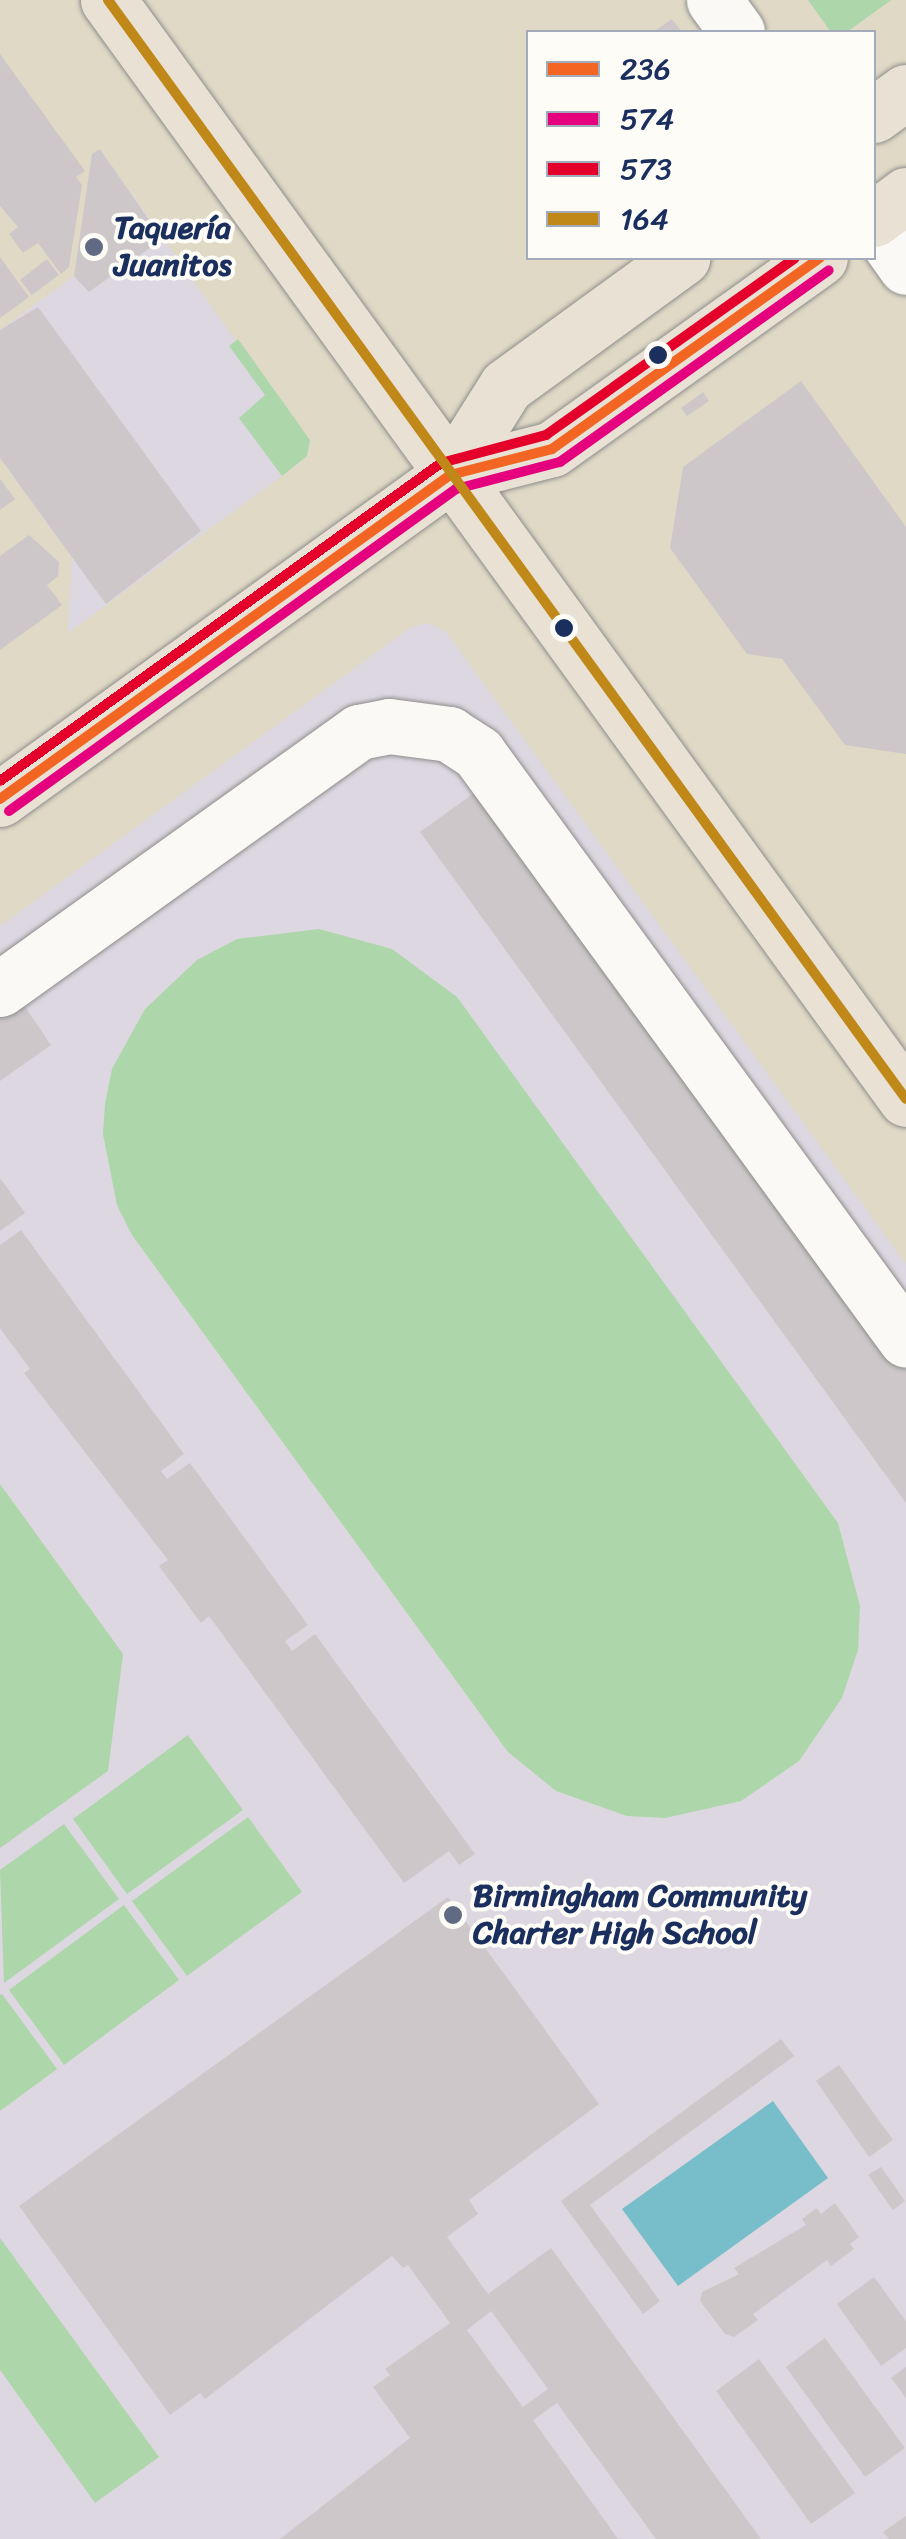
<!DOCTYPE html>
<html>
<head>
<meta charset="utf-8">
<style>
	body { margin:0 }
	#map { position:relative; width:906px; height:2539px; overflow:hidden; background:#e0d9c6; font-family:Sriracha,sans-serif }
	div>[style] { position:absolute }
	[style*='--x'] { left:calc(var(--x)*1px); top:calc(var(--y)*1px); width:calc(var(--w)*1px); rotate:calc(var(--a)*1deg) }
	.built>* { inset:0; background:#ddd7e1 }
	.green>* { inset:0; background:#add6aa }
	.water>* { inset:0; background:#78bdca }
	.building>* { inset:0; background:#cdc7c9 }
	.roads { filter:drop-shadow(0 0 2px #8e8e8c) drop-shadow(0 0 2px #8e8e8c) }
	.minor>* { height:55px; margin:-27.5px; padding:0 27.5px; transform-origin:27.5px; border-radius:27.5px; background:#faf9f6 }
	.major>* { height:55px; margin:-27.5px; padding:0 27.5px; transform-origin:27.5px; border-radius:27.5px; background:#e8e1d4 }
	.bus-1>* { height:10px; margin:-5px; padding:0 5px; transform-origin:5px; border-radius:5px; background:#f26522 }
	.bus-2>* { height:10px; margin:-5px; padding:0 5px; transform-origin:5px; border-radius:5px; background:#e5007d }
	.bus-3>* { height:10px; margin:-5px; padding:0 5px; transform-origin:5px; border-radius:5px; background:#e4002b }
	.bus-4>* { height:10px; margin:-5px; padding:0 5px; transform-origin:5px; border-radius:5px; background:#c08818 }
	.dots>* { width:28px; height:28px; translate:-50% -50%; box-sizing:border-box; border:5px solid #fdfcf7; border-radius:50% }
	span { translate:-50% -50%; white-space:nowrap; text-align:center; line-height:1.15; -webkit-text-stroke:8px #fdfcf7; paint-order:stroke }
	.poi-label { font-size:32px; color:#1b2f5e; font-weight:700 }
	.left { translate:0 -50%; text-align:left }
	.legend { position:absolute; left:526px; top:30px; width:350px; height:230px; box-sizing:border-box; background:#fdfcf7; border:2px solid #a3aaba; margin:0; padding:12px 18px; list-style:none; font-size:30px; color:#1b2f5e }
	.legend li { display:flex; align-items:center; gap:20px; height:50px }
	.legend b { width:50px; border:2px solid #a3aaba }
</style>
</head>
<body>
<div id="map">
	<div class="built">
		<i style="clip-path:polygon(100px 149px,310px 446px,302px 461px,68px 633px,72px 558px,0 458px,0 330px,74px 276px,92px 154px)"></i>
		<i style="clip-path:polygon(428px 623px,446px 632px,906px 1264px,906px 2539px,0 2539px,0 926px,411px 627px)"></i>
	</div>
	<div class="green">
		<i style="clip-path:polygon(808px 0,891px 0,847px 32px,831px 32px)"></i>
		<i style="clip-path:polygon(238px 339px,310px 440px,307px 456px,282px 476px,239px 418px,265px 395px,229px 346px)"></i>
		<i style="clip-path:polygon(319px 929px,392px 949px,457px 997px,838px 1523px,860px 1606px,858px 1650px,842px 1698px,799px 1761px,741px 1801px,665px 1818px,627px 1816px,556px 1791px,508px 1752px,132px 1235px,117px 1205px,103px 1134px,105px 1104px,112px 1069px,145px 1009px,197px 960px,237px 939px)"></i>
		<i style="clip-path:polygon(0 1484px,123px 1654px,108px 1771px,0 1848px)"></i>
		<i style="clip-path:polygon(188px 1735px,243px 1810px,127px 1894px,73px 1819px)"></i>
		<i style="clip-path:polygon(248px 1817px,302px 1892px,187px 1976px,132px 1901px)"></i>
		<i style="clip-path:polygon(64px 1824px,119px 1899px,4px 1983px,0 1870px)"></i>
		<i style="clip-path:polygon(124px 1905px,179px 1980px,64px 2065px,9px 1990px)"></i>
		<i style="clip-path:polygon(2px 1994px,57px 2069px,0 2111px,0 1995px)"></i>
		<i style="clip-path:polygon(0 2238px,159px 2457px,95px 2503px,0 2370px)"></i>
	</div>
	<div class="water">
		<i style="clip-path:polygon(773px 2101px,828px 2178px,678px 2286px,622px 2209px)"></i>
	</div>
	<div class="building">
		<i style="clip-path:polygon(672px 19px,682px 32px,653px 32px)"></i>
		<i style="clip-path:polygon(0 54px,85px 171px,76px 177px,82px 185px,69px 267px,61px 274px,38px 243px,23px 253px,9px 234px,18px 227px,0 206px)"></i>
		<i style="clip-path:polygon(100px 149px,162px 239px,89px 292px,74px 276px,92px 154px)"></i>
		<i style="clip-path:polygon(0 257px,29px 297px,0 318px)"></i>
		<i style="clip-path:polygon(47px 259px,59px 275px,32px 295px,20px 280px)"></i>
		<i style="clip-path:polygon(38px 307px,201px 531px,106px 604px,0 458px,0 330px)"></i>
		<i style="clip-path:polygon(801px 381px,906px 527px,906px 754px,845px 745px,782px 659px,747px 654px,670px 548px,683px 467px)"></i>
		<i style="clip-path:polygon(703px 392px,709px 401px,687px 416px,681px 408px)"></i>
		<i style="clip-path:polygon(0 479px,15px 499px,0 510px)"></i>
		<i style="clip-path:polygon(29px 535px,59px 562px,58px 576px,47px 585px,62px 605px,0 650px,0 556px)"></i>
		<i style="clip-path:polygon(481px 788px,906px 1370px,906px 1503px,420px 832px)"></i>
		<i style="clip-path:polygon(21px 1001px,51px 1045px,0 1081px,0 1016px)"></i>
		<i style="clip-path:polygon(0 1178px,25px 1213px,0 1231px)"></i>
		<i style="clip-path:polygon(21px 1230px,184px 1454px,161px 1471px,167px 1479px,190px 1463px,308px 1625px,285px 1641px,292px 1651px,315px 1634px,475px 1854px,459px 1865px,449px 1851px,404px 1883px,209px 1616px,201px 1623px,159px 1566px,168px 1560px,24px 1373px,30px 1369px,0 1328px,0 1245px)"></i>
		<i style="clip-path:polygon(evenodd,448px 1897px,599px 2104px,469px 2200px,478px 2214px,447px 2237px,488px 2294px,551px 2248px,761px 2539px,656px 2539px,557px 2403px,533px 2420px,618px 2539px,280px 2539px,410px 2438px,373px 2387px,390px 2375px,385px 2369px,450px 2323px,408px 2265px,403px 2268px,392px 2256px,205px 2399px,200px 2393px,170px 2415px,19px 2206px,448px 1897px,491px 2311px,548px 2389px,523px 2407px,467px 2330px,491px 2311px)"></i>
		<i style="clip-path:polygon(781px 2039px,794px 2056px,590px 2205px,660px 2301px,643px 2314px,561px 2201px)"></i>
		<i style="clip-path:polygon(839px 2065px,893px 2140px,869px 2157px,816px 2081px)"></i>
		<i style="clip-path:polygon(881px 2167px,905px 2201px,893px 2210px,868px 2175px)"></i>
		<i style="clip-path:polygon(835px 2203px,859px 2237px,850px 2244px,854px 2249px,831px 2266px,827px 2260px,753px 2314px,758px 2320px,734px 2337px,725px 2334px,700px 2301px,702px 2292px,739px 2274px,734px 2268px,806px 2225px,802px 2219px,817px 2208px,821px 2214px)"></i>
		<i style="clip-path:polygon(874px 2277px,906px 2321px,906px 2348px,881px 2366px,837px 2304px)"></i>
		<i style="clip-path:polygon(825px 2338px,905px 2448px,865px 2477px,786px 2367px)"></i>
		<i style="clip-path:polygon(759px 2359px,855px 2493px,811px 2524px,716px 2391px)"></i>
		<i style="clip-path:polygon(906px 2367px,906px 2398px,891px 2378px)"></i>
		<i style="clip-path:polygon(906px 2516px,906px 2539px,889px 2539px,883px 2532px)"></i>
	</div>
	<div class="roads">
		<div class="minor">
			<i style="--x:714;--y:0;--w:39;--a:54"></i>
			<i style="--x:874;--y:222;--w:55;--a:54.6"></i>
			<i style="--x:0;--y:989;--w:442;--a:-35.6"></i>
			<i style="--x:359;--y:732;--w:31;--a:-11"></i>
			<i style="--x:389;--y:726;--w:61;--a:7.6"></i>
			<i style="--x:449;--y:734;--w:35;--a:33"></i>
			<i style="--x:478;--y:753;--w:726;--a:53.9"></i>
		</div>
		<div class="major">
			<i style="--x:108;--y:0;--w:1358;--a:54.02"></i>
			<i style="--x:874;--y:115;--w:39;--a:-36"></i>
			<i style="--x:874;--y:219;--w:40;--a:-37"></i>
			<i style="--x:450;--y:475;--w:105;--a:-57.8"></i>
			<i style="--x:506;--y:386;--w:218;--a:-36"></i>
			<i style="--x:0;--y:799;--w:555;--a:-35.75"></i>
			<i style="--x:450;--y:475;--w:105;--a:-14.3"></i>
			<i style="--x:552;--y:449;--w:329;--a:-35.5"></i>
		</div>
	</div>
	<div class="bus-1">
		<i style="--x:0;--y:799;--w:555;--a:-35.75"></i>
		<i style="--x:450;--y:475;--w:105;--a:-14.3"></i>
		<i style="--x:552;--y:449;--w:329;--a:-35.5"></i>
	</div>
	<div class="bus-2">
		<i style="--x:9;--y:811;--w:551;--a:-35.77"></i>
		<i style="--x:456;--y:489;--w:107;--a:-14.6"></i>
		<i style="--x:560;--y:462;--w:330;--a:-35.5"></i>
	</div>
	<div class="bus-3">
		<i style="--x:0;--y:781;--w:544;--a:-35.79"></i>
		<i style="--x:441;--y:463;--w:109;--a:-14.9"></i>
		<i style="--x:546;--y:435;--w:305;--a:-35.4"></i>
	</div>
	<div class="bus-4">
		<i style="--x:108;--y:0;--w:1358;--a:54.02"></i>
	</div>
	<div class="dots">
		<i style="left:94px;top:247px;background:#606a82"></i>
		<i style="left:658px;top:355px;background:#1b2f5e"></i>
		<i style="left:564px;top:628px;background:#1b2f5e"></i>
		<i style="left:453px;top:1915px;background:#606a82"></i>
	</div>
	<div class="poi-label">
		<span class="left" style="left:114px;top:247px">Taquería<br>Juanitos</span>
		<span class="left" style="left:473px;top:1915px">Birmingham Community<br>Charter High School</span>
	</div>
	<ul class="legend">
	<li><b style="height:12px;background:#f26522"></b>236</li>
	<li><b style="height:12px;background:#e5007d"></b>574</li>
	<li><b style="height:12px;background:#e4002b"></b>573</li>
	<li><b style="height:12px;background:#c08818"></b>164</li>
	</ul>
</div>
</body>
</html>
